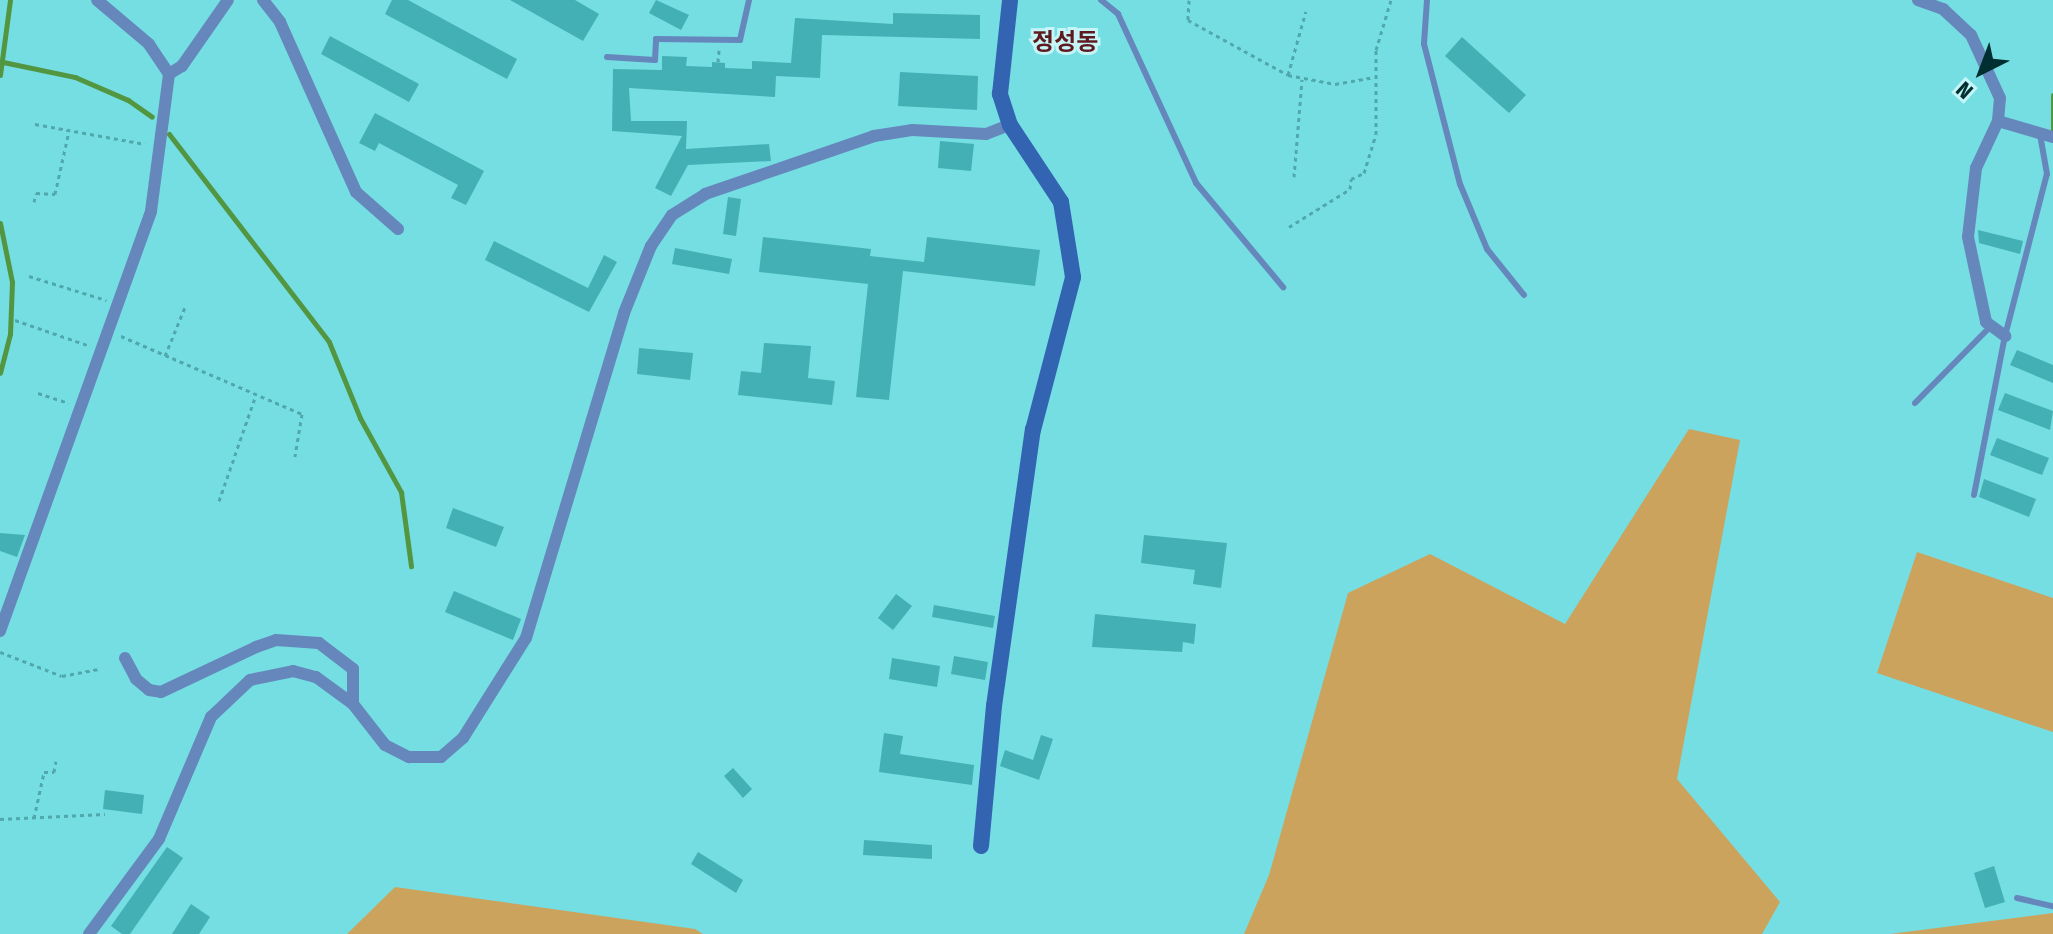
<!DOCTYPE html>
<html>
<head>
<meta charset="utf-8">
<style>
	body { margin:0 }
	#map { position:relative; width:2053px; height:934px; overflow:hidden; background:#75dee2; font-family:"Fira Sans Condensed","Noto Sans KR",sans-serif }
	div>[style] { position:absolute }
	[style*='--x'] { left:calc(var(--x)*1px); top:calc(var(--y)*1px); width:calc(var(--w)*1px); rotate:calc(var(--a)*1deg) }
	.green>* { inset:0; background:#cca35d }
	.stream>* { height:5px; margin:-2.5px; padding:0 2.5px; transform-origin:2.5px; border-radius:2.5px; background:#539641 }
	.building>* { inset:0; background:#43b0b5 }
	.path>* { height:3px; margin-top:-1.5px; transform-origin:0; background:repeating-linear-gradient(90deg,#51a8ac 0 4px,transparent 0 8px) }
	.lane>* { height:6px; margin:-3px; padding:0 3px; transform-origin:3px; border-radius:3px; background:#6687bc }
	.street>* { height:12px; margin:-6px; padding:0 6px; transform-origin:6px; border-radius:6px; background:#6687bc }
	.secondary>* { height:16px; margin:-8px; padding:0 8px; transform-origin:8px; border-radius:8px; background:#3364b1 }
	span { translate:-50% -50%; white-space:nowrap; text-align:center; line-height:1.15; -webkit-text-stroke:6px #c6f5f7; paint-order:stroke }
	.neighbourhood-label { font-size:24px; color:#5f1a20; font-weight:700 }
	.north { position:absolute; left:1941px; top:32px; width:80px; height:80px; -webkit-text-stroke:6px #c6f5f7; paint-order:stroke; rotate:222deg; font-size:22px; font-weight:700; line-height:32px; text-align:center; color:#002f32 }
	.north::after { content:''; display:block; margin:auto; width:28px; height:36px; background:#002f32; clip-path:polygon(50% 0,100% 100%,50% 72%,0 100%) }
</style>
</head>
<body>
<div id="map">
	<div class="green">
		<i style="clip-path:polygon(1689px 429px,1740px 440px,1677px 779px,1780px 902px,1762px 934px,1244px 934px,1269px 875px,1348px 593px,1430px 554px,1565px 624px)"></i>
		<i style="clip-path:polygon(1917px 552px,2053px 598px,2053px 732px,1877px 673px)"></i>
		<i style="clip-path:polygon(395px 887px,695px 929px,703px 934px,347px 934px)"></i>
		<i style="clip-path:polygon(2053px 913px,2053px 934px,1890px 934px)"></i>
	</div>
	<div class="stream">
		<i style="--x:3;--y:62;--w:74;--a:11.8"></i>
		<i style="--x:75;--y:77;--w:58;--a:23.5"></i>
		<i style="--x:128;--y:100;--w:29;--a:35"></i>
		<i style="--x:0;--y:75;--w:76;--a:-82.4"></i>
		<i style="--x:2053;--y:129;--w:34;--a:-90"></i>
		<i style="--x:169;--y:134;--w:262;--a:52.4"></i>
		<i style="--x:329;--y:342;--w:82;--a:67.8"></i>
		<i style="--x:360;--y:418;--w:85;--a:61"></i>
		<i style="--x:401;--y:492;--w:75;--a:82.3"></i>
		<i style="--x:0;--y:223;--w:60;--a:78.5"></i>
		<i style="--x:12;--y:282;--w:52;--a:92.2"></i>
		<i style="--x:10;--y:334;--w:40;--a:104.4"></i>
	</div>
	<div class="building">
		<i style="clip-path:polygon(392px 0,408px 0,517px 59px,507px 79px,385px 14px)"></i>
		<i style="clip-path:polygon(510px 0,575px 0,599px 14px,583px 41px)"></i>
		<i style="clip-path:polygon(656px 0,689px 15px,681px 30px,649px 13px)"></i>
		<i style="clip-path:polygon(893px 13px,980px 15px,980px 39px,822px 35px,820px 78px,776px 76px,775px 97px,629px 88px,631px 121px,687px 121px,686px 149px,769px 144px,771px 161px,688px 165px,671px 196px,655px 188px,682px 136px,612px 131px,613px 69px,662px 70px,662px 56px,687px 57px,686px 66px,712px 67px,712px 62px,725px 63px,725px 68px,752px 69px,752px 61px,791px 63px,795px 18px,893px 24px)"></i>
		<i style="clip-path:polygon(330px 36px,419px 84px,409px 102px,321px 54px)"></i>
		<i style="clip-path:polygon(1462px 37px,1526px 95px,1509px 113px,1445px 56px)"></i>
		<i style="clip-path:polygon(900px 72px,978px 76px,977px 110px,898px 106px)"></i>
		<i style="clip-path:polygon(375px 113px,484px 171px,466px 205px,451px 198px,458px 185px,379px 143px,375px 151px,359px 143px)"></i>
		<i style="clip-path:polygon(940px 141px,974px 144px,971px 171px,938px 168px)"></i>
		<i style="clip-path:polygon(728px 197px,741px 199px,736px 236px,723px 234px)"></i>
		<i style="clip-path:polygon(1978px 230px,2023px 241px,2020px 254px,1979px 243px)"></i>
		<i style="clip-path:polygon(763px 237px,871px 249px,870px 256px,924px 262px,927px 237px,1040px 250px,1035px 286px,903px 271px,889px 400px,856px 397px,868px 284px,759px 272px)"></i>
		<i style="clip-path:polygon(494px 241px,588px 288px,604px 255px,617px 262px,589px 312px,485px 260px)"></i>
		<i style="clip-path:polygon(675px 248px,732px 259px,729px 274px,672px 264px)"></i>
		<i style="clip-path:polygon(764px 343px,811px 346px,808px 378px,835px 381px,832px 405px,738px 395px,741px 371px,761px 373px)"></i>
		<i style="clip-path:polygon(639px 348px,693px 353px,690px 380px,637px 374px)"></i>
		<i style="clip-path:polygon(2017px 350px,2053px 365px,2053px 383px,2010px 365px)"></i>
		<i style="clip-path:polygon(2005px 393px,2053px 411px,2050px 430px,1998px 410px)"></i>
		<i style="clip-path:polygon(1997px 438px,2049px 458px,2042px 475px,1990px 455px)"></i>
		<i style="clip-path:polygon(1984px 479px,2036px 499px,2029px 517px,1979px 497px)"></i>
		<i style="clip-path:polygon(453px 508px,504px 527px,496px 547px,446px 528px)"></i>
		<i style="clip-path:polygon(0 533px,25px 535px,17px 557px,0 551px)"></i>
		<i style="clip-path:polygon(1144px 535px,1227px 543px,1221px 588px,1193px 584px,1195px 570px,1141px 563px)"></i>
		<i style="clip-path:polygon(454px 591px,521px 619px,513px 640px,445px 612px)"></i>
		<i style="clip-path:polygon(896px 594px,912px 606px,893px 630px,878px 618px)"></i>
		<i style="clip-path:polygon(934px 605px,995px 616px,993px 628px,932px 617px)"></i>
		<i style="clip-path:polygon(1095px 614px,1196px 624px,1194px 644px,1183px 642px,1182px 652px,1092px 647px)"></i>
		<i style="clip-path:polygon(954px 656px,988px 662px,985px 680px,951px 674px)"></i>
		<i style="clip-path:polygon(892px 658px,940px 666px,937px 687px,889px 679px)"></i>
		<i style="clip-path:polygon(884px 733px,903px 736px,900px 754px,974px 765px,972px 785px,879px 772px)"></i>
		<i style="clip-path:polygon(1041px 735px,1053px 739px,1039px 780px,1000px 766px,1005px 750px,1033px 760px)"></i>
		<i style="clip-path:polygon(733px 768px,752px 789px,743px 798px,724px 776px)"></i>
		<i style="clip-path:polygon(105px 790px,144px 795px,142px 814px,103px 809px)"></i>
		<i style="clip-path:polygon(864px 840px,932px 845px,932px 859px,863px 855px)"></i>
		<i style="clip-path:polygon(167px 847px,183px 858px,130px 934px,122px 934px,111px 926px)"></i>
		<i style="clip-path:polygon(698px 852px,743px 880px,736px 893px,691px 864px)"></i>
		<i style="clip-path:polygon(1994px 866px,2005px 902px,1985px 908px,1974px 873px)"></i>
		<i style="clip-path:polygon(191px 904px,210px 917px,199px 934px,172px 934px)"></i>
	</div>
	<div class="path">
		<i style="--x:1189;--y:0;--w:20;--a:93"></i>
		<i style="--x:1188;--y:20;--w:114;--a:28.8"></i>
		<i style="--x:1288;--y:75;--w:48;--a:10.8"></i>
		<i style="--x:1335;--y:84;--w:39;--a:-10"></i>
		<i style="--x:718;--y:62;--w:12;--a:-85"></i>
		<i style="--x:1288;--y:75;--w:66;--a:-74.3"></i>
		<i style="--x:35;--y:124;--w:112;--a:10.3"></i>
		<i style="--x:1294;--y:177;--w:98;--a:-85.3"></i>
		<i style="--x:34;--y:202;--w:9;--a:-77"></i>
		<i style="--x:36;--y:193;--w:19;--a:3"></i>
		<i style="--x:55;--y:194;--w:65;--a:-77.5"></i>
		<i style="--x:1289;--y:227;--w:72;--a:-31.9"></i>
		<i style="--x:1350;--y:189;--w:10;--a:-84"></i>
		<i style="--x:1351;--y:179;--w:14;--a:-25"></i>
		<i style="--x:1364;--y:173;--w:41;--a:-72.9"></i>
		<i style="--x:1376;--y:134;--w:84;--a:-90"></i>
		<i style="--x:1376;--y:50;--w:52;--a:-73.3"></i>
		<i style="--x:29;--y:276;--w:81;--a:17.3"></i>
		<i style="--x:15;--y:320;--w:76;--a:19.1"></i>
		<i style="--x:121;--y:336;--w:197;--a:23.3"></i>
		<i style="--x:302;--y:414;--w:43;--a:99.5"></i>
		<i style="--x:165;--y:356;--w:53;--a:-67.8"></i>
		<i style="--x:38;--y:393;--w:32;--a:18"></i>
		<i style="--x:219;--y:501;--w:112;--a:-70.8"></i>
		<i style="--x:0;--y:652;--w:66;--a:21.2"></i>
		<i style="--x:62;--y:676;--w:37;--a:-11"></i>
		<i style="--x:34;--y:818;--w:47;--a:-77.7"></i>
		<i style="--x:44;--y:772;--w:10;--a:0"></i>
		<i style="--x:54;--y:772;--w:11;--a:-80"></i>
		<i style="--x:0;--y:819;--w:105;--a:-2.7"></i>
	</div>
	<div class="lane">
		<i style="--x:1101;--y:0;--w:22;--a:39"></i>
		<i style="--x:1118;--y:14;--w:186;--a:65.2"></i>
		<i style="--x:1196;--y:183;--w:136;--a:50.1"></i>
		<i style="--x:1427;--y:0;--w:44;--a:93.9"></i>
		<i style="--x:1424;--y:44;--w:145;--a:75.6"></i>
		<i style="--x:1460;--y:184;--w:70;--a:67.4"></i>
		<i style="--x:1487;--y:249;--w:59;--a:51.2"></i>
		<i style="--x:607;--y:57;--w:48;--a:3.6"></i>
		<i style="--x:655;--y:60;--w:21;--a:-87"></i>
		<i style="--x:656;--y:39;--w:84;--a:0.7"></i>
		<i style="--x:740;--y:40;--w:41;--a:-77.3"></i>
		<i style="--x:1915;--y:403;--w:105;--a:-45.4"></i>
		<i style="--x:1974;--y:495;--w:162;--a:-79"></i>
		<i style="--x:2005;--y:336;--w:167;--a:-75.5"></i>
		<i style="--x:2047;--y:174;--w:40;--a:-100"></i>
		<i style="--x:2017;--y:898;--w:37;--a:13"></i>
	</div>
	<div class="street">
		<i style="--x:263;--y:0;--w:28;--a:52"></i>
		<i style="--x:280;--y:22;--w:186;--a:65.9"></i>
		<i style="--x:356;--y:192;--w:56;--a:41.4"></i>
		<i style="--x:1918;--y:0;--w:27;--a:20"></i>
		<i style="--x:1943;--y:9;--w:38;--a:43"></i>
		<i style="--x:1971;--y:35;--w:69;--a:65.3"></i>
		<i style="--x:2000;--y:98;--w:23;--a:95"></i>
		<i style="--x:1998;--y:121;--w:52;--a:115.1"></i>
		<i style="--x:1976;--y:168;--w:69;--a:96.6"></i>
		<i style="--x:1968;--y:237;--w:87;--a:78"></i>
		<i style="--x:1986;--y:322;--w:24;--a:36"></i>
		<i style="--x:169;--y:74;--w:15;--a:-32"></i>
		<i style="--x:182;--y:66;--w:80;--a:-55.1"></i>
		<i style="--x:1998;--y:121;--w:57;--a:16.2"></i>
		<i style="--x:0;--y:631;--w:446;--a:-70.2"></i>
		<i style="--x:151;--y:211;--w:138;--a:-82.5"></i>
		<i style="--x:169;--y:74;--w:36;--a:-124"></i>
		<i style="--x:149;--y:44;--w:68;--a:-139.8"></i>
		<i style="--x:125;--y:658;--w:24;--a:62"></i>
		<i style="--x:136;--y:679;--w:17;--a:40"></i>
		<i style="--x:149;--y:690;--w:12;--a:9"></i>
		<i style="--x:161;--y:692;--w:105;--a:-25.3"></i>
		<i style="--x:256;--y:647;--w:21;--a:-19"></i>
		<i style="--x:276;--y:640;--w:43;--a:4"></i>
		<i style="--x:319;--y:643;--w:43;--a:37.4"></i>
		<i style="--x:353;--y:669;--w:35;--a:90"></i>
		<i style="--x:89;--y:934;--w:118;--a:-53.6"></i>
		<i style="--x:159;--y:839;--w:133;--a:-66.9"></i>
		<i style="--x:211;--y:717;--w:54;--a:-43.5"></i>
		<i style="--x:250;--y:680;--w:44;--a:-11.8"></i>
		<i style="--x:293;--y:671;--w:24;--a:15"></i>
		<i style="--x:316;--y:677;--w:46;--a:36.1"></i>
		<i style="--x:353;--y:704;--w:52;--a:52"></i>
		<i style="--x:385;--y:745;--w:27;--a:27"></i>
		<i style="--x:409;--y:757;--w:32;--a:0"></i>
		<i style="--x:441;--y:757;--w:29;--a:-41"></i>
		<i style="--x:463;--y:738;--w:118;--a:-57.8"></i>
		<i style="--x:526;--y:638;--w:339;--a:-73.2"></i>
		<i style="--x:624;--y:313;--w:72;--a:-68.1"></i>
		<i style="--x:651;--y:246;--w:37;--a:-56"></i>
		<i style="--x:672;--y:215;--w:39;--a:-32"></i>
		<i style="--x:705;--y:194;--w:179;--a:-18.9"></i>
		<i style="--x:874;--y:136;--w:38;--a:-9"></i>
		<i style="--x:912;--y:130;--w:74;--a:3.1"></i>
		<i style="--x:986;--y:134;--w:26;--a:-21"></i>
	</div>
	<div class="secondary">
		<i style="--x:981;--y:846;--w:141;--a:-84.7"></i>
		<i style="--x:994;--y:706;--w:279;--a:-82"></i>
		<i style="--x:1033;--y:430;--w:158;--a:-75.3"></i>
		<i style="--x:1073;--y:277;--w:76;--a:-99.1"></i>
		<i style="--x:1061;--y:202;--w:92;--a:-123.5"></i>
		<i style="--x:1010;--y:125;--w:33;--a:-108"></i>
		<i style="--x:1000;--y:94;--w:95;--a:-83.9"></i>
	</div>
	<div class="neighbourhood-label">
		<span style="left:1065px;top:43px">정성동</span>
	</div>
	<div class="north">N</div>
</div>
</body>
</html>
